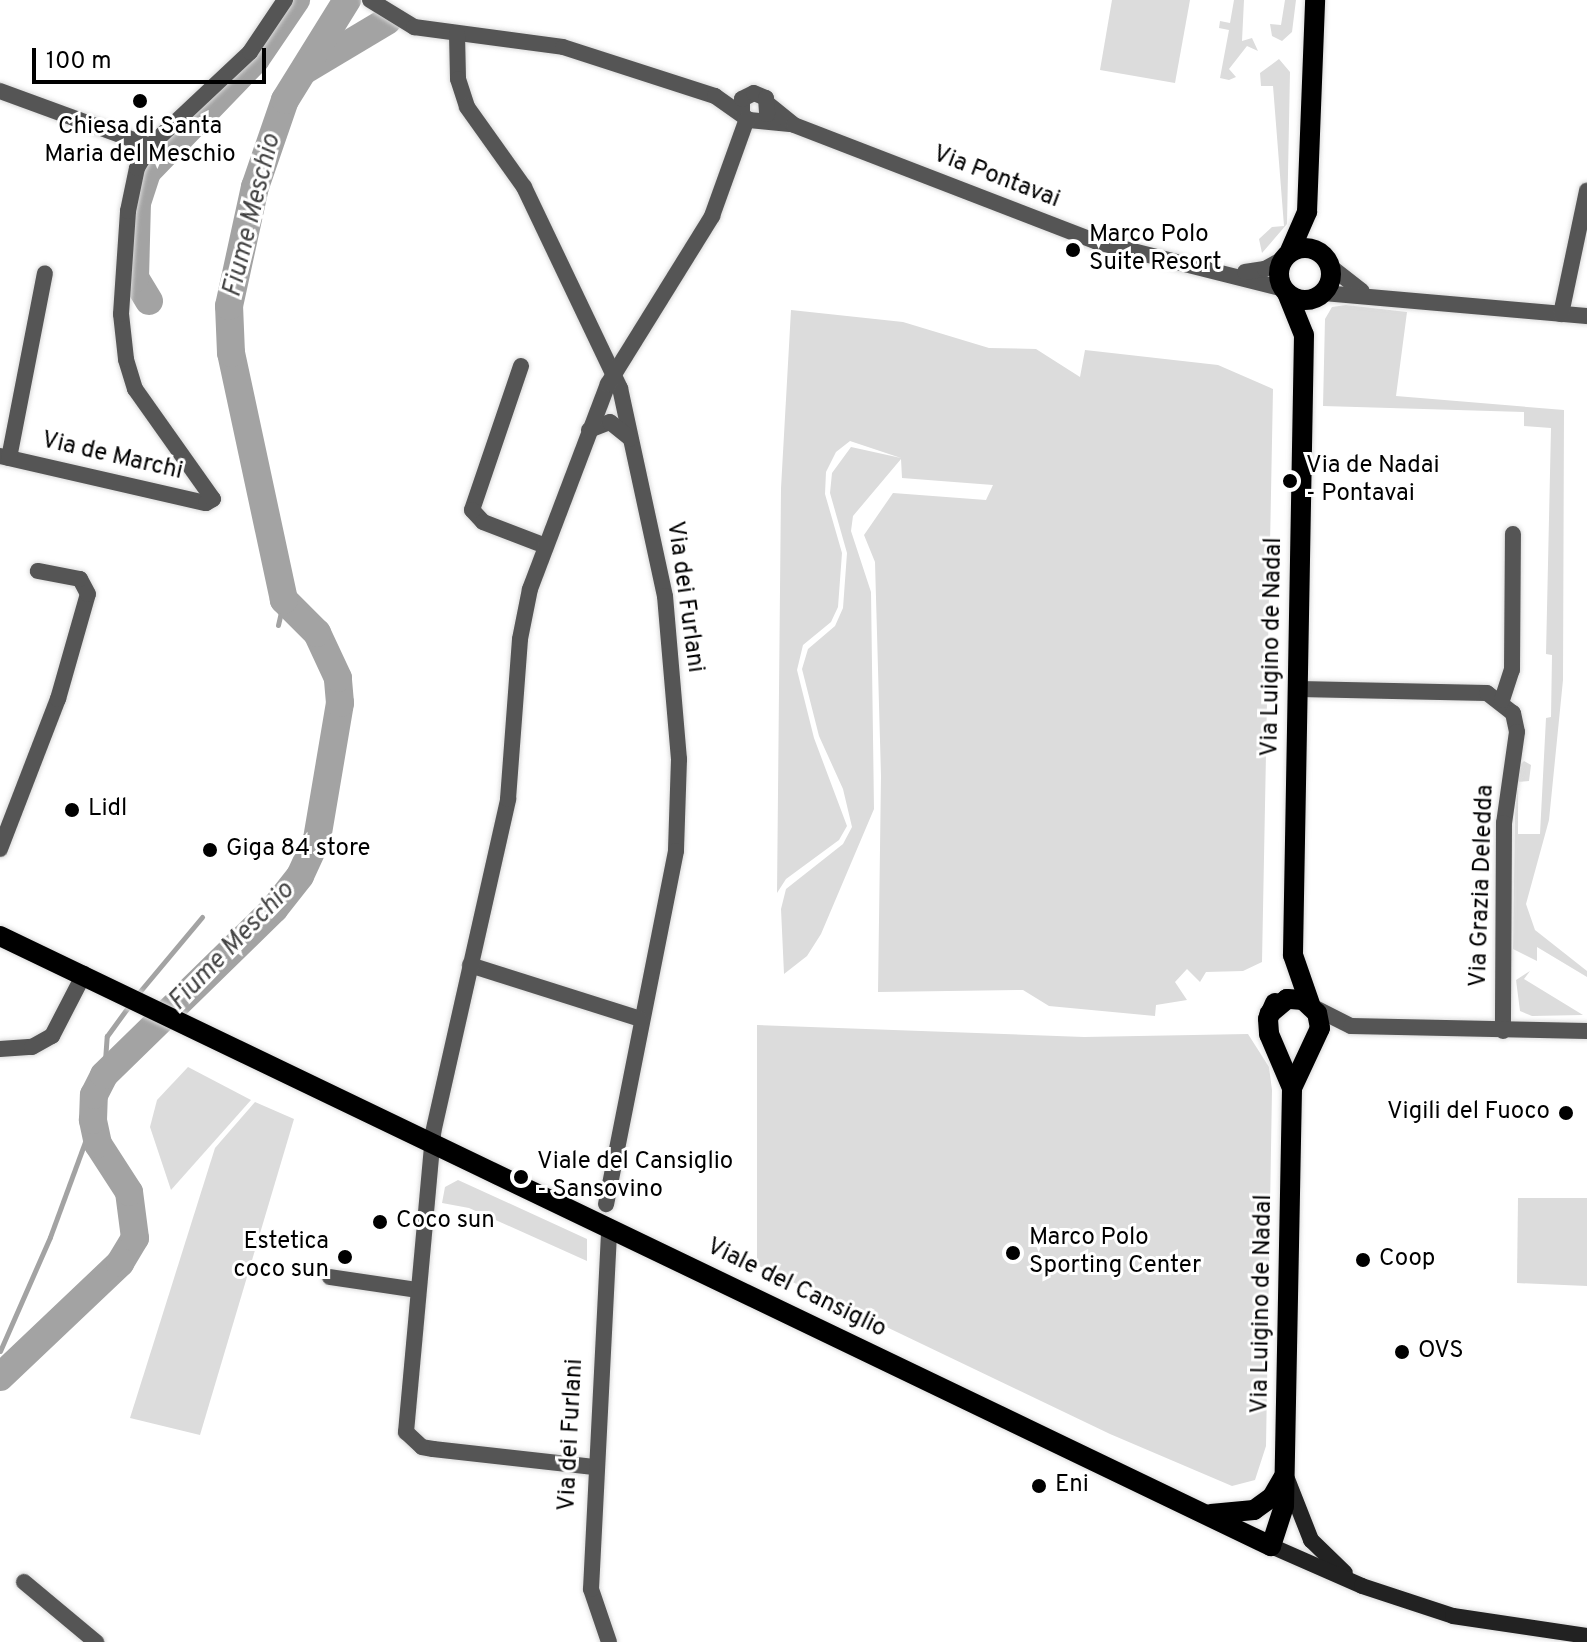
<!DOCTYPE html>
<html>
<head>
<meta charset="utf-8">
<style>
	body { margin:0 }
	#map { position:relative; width:1587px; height:1642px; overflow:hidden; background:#fff; font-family:Overpass,sans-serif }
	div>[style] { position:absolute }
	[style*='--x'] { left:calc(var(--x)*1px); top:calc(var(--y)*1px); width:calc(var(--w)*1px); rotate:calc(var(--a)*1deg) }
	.green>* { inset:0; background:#dcdcdc }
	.stream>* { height:5px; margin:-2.5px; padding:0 2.5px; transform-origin:2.5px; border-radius:2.5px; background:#a3a3a3 }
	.river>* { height:28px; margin:-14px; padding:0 14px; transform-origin:14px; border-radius:14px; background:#a3a3a3 }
	.roads { filter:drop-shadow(0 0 2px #dbdbdb) drop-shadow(0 0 2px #dbdbdb) }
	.minor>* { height:16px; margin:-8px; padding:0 8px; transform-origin:8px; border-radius:8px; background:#555 }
	.secondary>* { height:16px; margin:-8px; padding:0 8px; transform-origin:8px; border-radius:8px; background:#222 }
	.primary>* { height:20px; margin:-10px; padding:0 10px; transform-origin:10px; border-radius:10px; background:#000 }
	.primary>.ring { margin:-10px; padding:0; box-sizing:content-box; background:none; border:20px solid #000; border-radius:50% }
	.dots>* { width:22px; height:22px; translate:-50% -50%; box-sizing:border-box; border:4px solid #fff; border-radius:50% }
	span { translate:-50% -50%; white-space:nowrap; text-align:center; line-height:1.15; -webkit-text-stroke:6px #fff; paint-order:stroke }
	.poi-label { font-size:24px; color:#000 }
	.left { translate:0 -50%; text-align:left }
	.right { translate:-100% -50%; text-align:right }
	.street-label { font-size:24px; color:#000 }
	.water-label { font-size:26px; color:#444; font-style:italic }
	.scale { position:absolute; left:32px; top:48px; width:234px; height:36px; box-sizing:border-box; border:4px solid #000; border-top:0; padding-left:10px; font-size:24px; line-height:28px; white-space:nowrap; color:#000; -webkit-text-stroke:6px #fff; paint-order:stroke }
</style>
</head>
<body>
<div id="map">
	<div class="green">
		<i style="clip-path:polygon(1112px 0,1190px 0,1175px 83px,1100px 70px)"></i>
		<i style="clip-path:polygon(1234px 0,1244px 0,1242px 41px,1252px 38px,1258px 51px,1247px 46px,1229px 69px,1236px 77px,1229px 80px,1220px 78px,1229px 30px,1219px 28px,1220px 21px,1230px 23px)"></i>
		<i style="clip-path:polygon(1285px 0,1296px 0,1292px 32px,1282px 41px,1272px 36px,1270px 24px,1281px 25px)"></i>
		<i style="clip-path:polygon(1279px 59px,1290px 72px,1287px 224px,1262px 253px,1259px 239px,1272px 227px,1284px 226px,1273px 86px,1261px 86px,1260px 73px)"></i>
		<i style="clip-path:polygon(1346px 305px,1407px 312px,1396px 396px,1564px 410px,1563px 680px,1549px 820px,1526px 904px,1535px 930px,1587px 971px,1587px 977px,1537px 947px,1537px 961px,1513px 949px,1515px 814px,1520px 765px,1524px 761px,1531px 765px,1529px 781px,1518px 782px,1518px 834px,1540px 834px,1546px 718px,1551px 717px,1552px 655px,1546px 654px,1551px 428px,1524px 426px,1524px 412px,1323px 406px,1325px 319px,1332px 307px)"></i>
		<i style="clip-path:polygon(791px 310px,903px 322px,989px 348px,1036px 349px,1080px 377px,1085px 350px,1218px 365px,1273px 389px,1262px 962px,1243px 971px,1206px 972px,1200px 982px,1187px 969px,1175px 982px,1187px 1000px,1156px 1005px,1155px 1016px,1049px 1006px,1023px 990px,878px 992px,881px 776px,875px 562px,864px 535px,893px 493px,986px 500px,993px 485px,902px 478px,901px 459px,853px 516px,851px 531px,871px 592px,874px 809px,821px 934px,807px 956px,784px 974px,781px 909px,786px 889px,843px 844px,852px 827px,843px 789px,819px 736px,802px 669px,808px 649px,835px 626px,843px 608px,847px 553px,830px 493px,832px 473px,851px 447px,901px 458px,850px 441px,836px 452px,826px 472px,825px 494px,842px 553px,838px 607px,831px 622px,803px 645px,797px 670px,814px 738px,847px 826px,839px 840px,786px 879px,777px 893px,781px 488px)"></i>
		<i style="clip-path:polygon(1530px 971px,1524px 979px,1583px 1015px,1532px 1016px,1520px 1011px,1516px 980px)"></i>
		<i style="clip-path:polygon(757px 1025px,1084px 1037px,1248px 1034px,1269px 1067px,1272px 1090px,1266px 1446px,1255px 1480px,1232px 1486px,1110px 1434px,757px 1265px)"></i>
		<i style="clip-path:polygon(188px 1067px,251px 1100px,171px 1190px,150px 1127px,157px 1100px)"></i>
		<i style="clip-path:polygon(255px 1102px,294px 1119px,200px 1435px,130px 1418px,215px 1148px)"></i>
		<i style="clip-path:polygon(458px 1180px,587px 1239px,587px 1261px,469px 1208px,442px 1203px,445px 1187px)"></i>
		<i style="clip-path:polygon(1518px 1198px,1587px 1198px,1587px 1286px,1517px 1283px)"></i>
	</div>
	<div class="stream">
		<i style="--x:278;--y:625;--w:26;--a:-77"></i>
		<i style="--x:136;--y:996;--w:103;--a:-50.1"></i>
		<i style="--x:104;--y:1075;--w:39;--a:-86"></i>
		<i style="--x:107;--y:1036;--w:39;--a:-54"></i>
		<i style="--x:0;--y:1351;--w:124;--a:-66.3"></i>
		<i style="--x:50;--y:1237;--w:125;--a:-69.8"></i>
	</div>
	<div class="river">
		<i style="--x:305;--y:70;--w:96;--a:-30.9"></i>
		<i style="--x:149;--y:301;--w:27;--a:-121"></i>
		<i style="--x:135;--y:278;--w:75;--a:-88.5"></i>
		<i style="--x:137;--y:203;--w:33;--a:-72"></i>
		<i style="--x:147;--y:172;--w:156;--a:-46"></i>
		<i style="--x:255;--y:60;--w:73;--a:-55.7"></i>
		<i style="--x:0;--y:1377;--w:166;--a:-43.5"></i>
		<i style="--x:120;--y:1263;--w:29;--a:-59"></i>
		<i style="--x:135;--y:1238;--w:46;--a:-97.4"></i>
		<i style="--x:129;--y:1192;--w:57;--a:-122.9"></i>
		<i style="--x:98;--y:1144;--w:25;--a:-102"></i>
		<i style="--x:93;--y:1120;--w:25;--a:-88"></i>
		<i style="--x:94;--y:1095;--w:22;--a:-63"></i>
		<i style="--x:104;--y:1075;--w:238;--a:-44.3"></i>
		<i style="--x:274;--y:909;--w:42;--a:-51.8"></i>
		<i style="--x:300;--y:876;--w:41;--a:-65.3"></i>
		<i style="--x:317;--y:839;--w:138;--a:-80.4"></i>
		<i style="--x:340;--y:703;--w:25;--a:-95"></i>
		<i style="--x:338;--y:678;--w:50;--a:-115"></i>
		<i style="--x:317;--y:633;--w:47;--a:-135"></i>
		<i style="--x:284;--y:600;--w:253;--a:-102.1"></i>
		<i style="--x:231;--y:353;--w:47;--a:-92.4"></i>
		<i style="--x:229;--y:306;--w:122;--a:-77.7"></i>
		<i style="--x:255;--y:187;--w:92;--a:-71"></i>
		<i style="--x:285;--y:100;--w:118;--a:-58.2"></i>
	</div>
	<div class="roads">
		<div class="minor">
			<i style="--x:370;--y:0;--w:52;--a:31.5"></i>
			<i style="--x:414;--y:27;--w:150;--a:7.6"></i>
			<i style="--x:563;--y:47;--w:160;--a:17.9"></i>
			<i style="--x:715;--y:96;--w:42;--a:35.2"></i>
			<i style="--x:749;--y:120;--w:41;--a:5.6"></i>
			<i style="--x:457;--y:34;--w:45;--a:88.7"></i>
			<i style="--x:458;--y:79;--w:29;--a:72"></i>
			<i style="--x:467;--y:107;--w:98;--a:54.5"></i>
			<i style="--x:524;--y:187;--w:223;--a:64.5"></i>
			<i style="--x:620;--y:388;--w:213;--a:77.8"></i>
			<i style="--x:665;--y:596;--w:164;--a:85.1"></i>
			<i style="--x:679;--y:759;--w:92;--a:91.9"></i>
			<i style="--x:676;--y:851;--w:360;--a:101.2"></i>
			<i style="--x:0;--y:91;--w:160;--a:20.1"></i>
			<i style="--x:768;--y:104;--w:33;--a:39"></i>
			<i style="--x:794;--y:125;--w:325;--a:21.1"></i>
			<i style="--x:1097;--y:242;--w:193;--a:14.1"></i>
			<i style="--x:742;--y:113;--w:14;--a:-90"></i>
			<i style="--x:742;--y:99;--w:13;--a:-27"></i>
			<i style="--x:754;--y:93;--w:13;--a:23"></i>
			<i style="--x:766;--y:98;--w:16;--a:86"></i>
			<i style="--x:1331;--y:267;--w:39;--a:38"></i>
			<i style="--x:1245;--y:272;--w:20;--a:-9"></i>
			<i style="--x:1265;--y:269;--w:21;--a:-29"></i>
			<i style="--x:1323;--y:293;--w:265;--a:5"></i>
			<i style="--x:1561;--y:314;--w:126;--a:-78.1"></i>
			<i style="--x:521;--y:366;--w:152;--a:108.8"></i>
			<i style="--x:472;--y:510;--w:16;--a:47"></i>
			<i style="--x:483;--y:522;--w:67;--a:20.9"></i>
			<i style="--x:589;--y:430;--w:22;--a:-21"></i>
			<i style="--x:610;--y:422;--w:26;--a:39"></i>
			<i style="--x:0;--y:456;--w:211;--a:12.9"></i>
			<i style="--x:206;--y:503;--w:8;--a:-30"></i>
			<i style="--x:213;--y:499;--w:135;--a:-125.3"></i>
			<i style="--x:135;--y:389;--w:31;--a:-107"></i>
			<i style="--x:126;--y:359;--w:45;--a:-96.3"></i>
			<i style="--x:121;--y:314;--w:103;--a:-86.1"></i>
			<i style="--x:128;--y:211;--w:44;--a:-78.2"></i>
			<i style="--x:137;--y:168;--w:26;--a:-59"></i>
			<i style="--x:150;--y:146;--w:137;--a:-43.2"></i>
			<i style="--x:250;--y:52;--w:63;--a:-56.1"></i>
			<i style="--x:9;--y:458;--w:188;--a:-79"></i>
			<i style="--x:1299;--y:689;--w:188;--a:1.2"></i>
			<i style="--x:1487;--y:693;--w:33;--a:38"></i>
			<i style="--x:1513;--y:713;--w:19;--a:78"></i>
			<i style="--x:1517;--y:732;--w:92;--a:98.1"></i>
			<i style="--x:1504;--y:823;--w:208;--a:90.3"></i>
			<i style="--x:1502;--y:700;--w:32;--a:-72"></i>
			<i style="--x:1512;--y:670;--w:136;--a:-89.6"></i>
			<i style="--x:0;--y:849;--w:161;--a:-68.9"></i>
			<i style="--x:58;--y:699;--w:109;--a:-74.1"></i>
			<i style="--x:88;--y:594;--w:17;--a:-118"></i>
			<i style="--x:80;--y:579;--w:43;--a:-169.2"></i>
			<i style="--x:470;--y:965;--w:178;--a:17.6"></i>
			<i style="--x:1313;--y:1007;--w:42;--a:26.6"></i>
			<i style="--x:1351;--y:1026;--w:236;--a:1.2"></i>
			<i style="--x:0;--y:1049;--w:32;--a:-4"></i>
			<i style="--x:32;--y:1047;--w:23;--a:-29"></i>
			<i style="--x:52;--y:1036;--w:70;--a:-62.7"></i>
			<i style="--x:330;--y:1277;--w:88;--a:8.5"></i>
			<i style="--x:594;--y:1467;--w:162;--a:-173.6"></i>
			<i style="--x:433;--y:1449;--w:11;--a:-170"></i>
			<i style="--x:422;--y:1447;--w:22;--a:-137"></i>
			<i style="--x:406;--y:1432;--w:300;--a:-84.8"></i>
			<i style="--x:433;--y:1133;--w:342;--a:-77.3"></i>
			<i style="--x:508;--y:799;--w:160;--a:-85.7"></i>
			<i style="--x:520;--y:639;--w:51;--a:-78.7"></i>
			<i style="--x:530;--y:589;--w:219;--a:-69.2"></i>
			<i style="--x:608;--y:384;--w:198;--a:-58.2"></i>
			<i style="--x:712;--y:216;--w:103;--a:-70.2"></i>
			<i style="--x:24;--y:1582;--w:94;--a:39.8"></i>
			<i style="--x:609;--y:1642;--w:56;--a:-108.8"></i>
			<i style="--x:591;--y:1589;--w:361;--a:-87.1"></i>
		</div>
		<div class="secondary">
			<i style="--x:1287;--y:1479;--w:66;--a:68.5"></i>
			<i style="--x:1311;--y:1540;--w:47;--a:44.1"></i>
			<i style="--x:1271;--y:1546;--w:99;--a:23.7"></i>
			<i style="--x:1362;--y:1586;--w:96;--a:18.2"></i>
			<i style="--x:1453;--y:1616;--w:135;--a:8.5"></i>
		</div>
		<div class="primary">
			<i class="ring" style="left:1279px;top:248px;width:32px;height:32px"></i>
			<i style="--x:1290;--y:251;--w:43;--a:-66.4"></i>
			<i style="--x:1307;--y:212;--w:212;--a:-87.8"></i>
			<i style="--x:1287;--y:293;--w:45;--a:68"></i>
			<i style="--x:1304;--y:335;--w:620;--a:91.02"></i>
			<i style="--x:1293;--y:955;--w:52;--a:70.9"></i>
			<i style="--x:0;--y:936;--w:1410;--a:25.64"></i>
			<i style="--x:1271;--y:1546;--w:42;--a:-72"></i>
			<i style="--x:1284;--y:1506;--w:418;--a:-88.9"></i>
			<i style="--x:1292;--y:1088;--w:66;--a:-65"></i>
			<i style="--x:1320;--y:1028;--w:15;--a:-101"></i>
			<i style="--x:1317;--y:1013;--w:19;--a:-137"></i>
			<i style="--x:1303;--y:1000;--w:16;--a:-176"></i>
			<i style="--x:1287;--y:999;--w:23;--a:140"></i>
			<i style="--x:1275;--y:1003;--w:17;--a:114"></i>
			<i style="--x:1268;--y:1019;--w:15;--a:86"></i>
			<i style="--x:1269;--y:1034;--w:59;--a:66.9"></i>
			<i style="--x:1211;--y:1514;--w:43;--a:-5.3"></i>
			<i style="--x:1254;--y:1510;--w:22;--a:-36"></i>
			<i style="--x:1272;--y:1497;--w:22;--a:-60"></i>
		</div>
	</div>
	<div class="dots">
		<i style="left:140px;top:101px;background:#000"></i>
		<i style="left:1073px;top:250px;background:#000"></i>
		<i style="left:1290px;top:481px;background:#000"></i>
		<i style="left:72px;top:810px;background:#000"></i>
		<i style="left:210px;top:850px;background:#000"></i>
		<i style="left:1566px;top:1113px;background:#000"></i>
		<i style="left:521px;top:1177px;background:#000"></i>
		<i style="left:380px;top:1222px;background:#000"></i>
		<i style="left:1013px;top:1253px;background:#000"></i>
		<i style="left:345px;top:1257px;background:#000"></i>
		<i style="left:1363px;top:1260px;background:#000"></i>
		<i style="left:1402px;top:1352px;background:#000"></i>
		<i style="left:1039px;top:1486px;background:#000"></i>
	</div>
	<div class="poi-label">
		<span style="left:140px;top:142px">Chiesa di Santa<br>Maria del Meschio</span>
		<span class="left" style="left:1089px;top:250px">Marco Polo<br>Suite Resort</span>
		<span class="left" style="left:1306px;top:481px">Via de Nadai<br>- Pontavai</span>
		<span class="left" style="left:88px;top:810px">Lidl</span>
		<span class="left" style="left:226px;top:850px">Giga 84 store</span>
		<span class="right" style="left:1550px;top:1113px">Vigili del Fuoco</span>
		<span class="left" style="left:537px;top:1177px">Viale del Cansiglio<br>- Sansovino</span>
		<span class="left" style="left:396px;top:1222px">Coco sun</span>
		<span class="left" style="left:1029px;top:1253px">Marco Polo<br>Sporting Center</span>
		<span class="right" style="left:329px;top:1257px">Estetica<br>coco sun</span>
		<span class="left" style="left:1379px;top:1260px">Coop</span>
		<span class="left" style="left:1418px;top:1352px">OVS</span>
		<span class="left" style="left:1055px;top:1486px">Eni</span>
	</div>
	<div class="street-label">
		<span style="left:996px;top:178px;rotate:21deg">Via Pontavai</span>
		<span style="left:112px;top:457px;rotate:13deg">Via de Marchi</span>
		<span style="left:684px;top:597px;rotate:82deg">Via dei Furlani</span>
		<span style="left:1273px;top:647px;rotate:-89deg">Via Luigino de Nadal</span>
		<span style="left:1483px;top:886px;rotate:-88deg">Via Grazia Deledda</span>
		<span style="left:796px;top:1289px;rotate:26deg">Viale del Cansiglio</span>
		<span style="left:1263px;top:1304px;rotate:-89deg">Via Luigino de Nadal</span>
		<span style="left:572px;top:1435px;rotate:-87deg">Via dei Furlani</span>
	</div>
	<div class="water-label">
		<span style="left:253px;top:216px;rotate:-76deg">Fiume Meschio</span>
		<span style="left:232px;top:947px;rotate:-46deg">Fiume Meschio</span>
	</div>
	<div class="scale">100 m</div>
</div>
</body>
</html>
